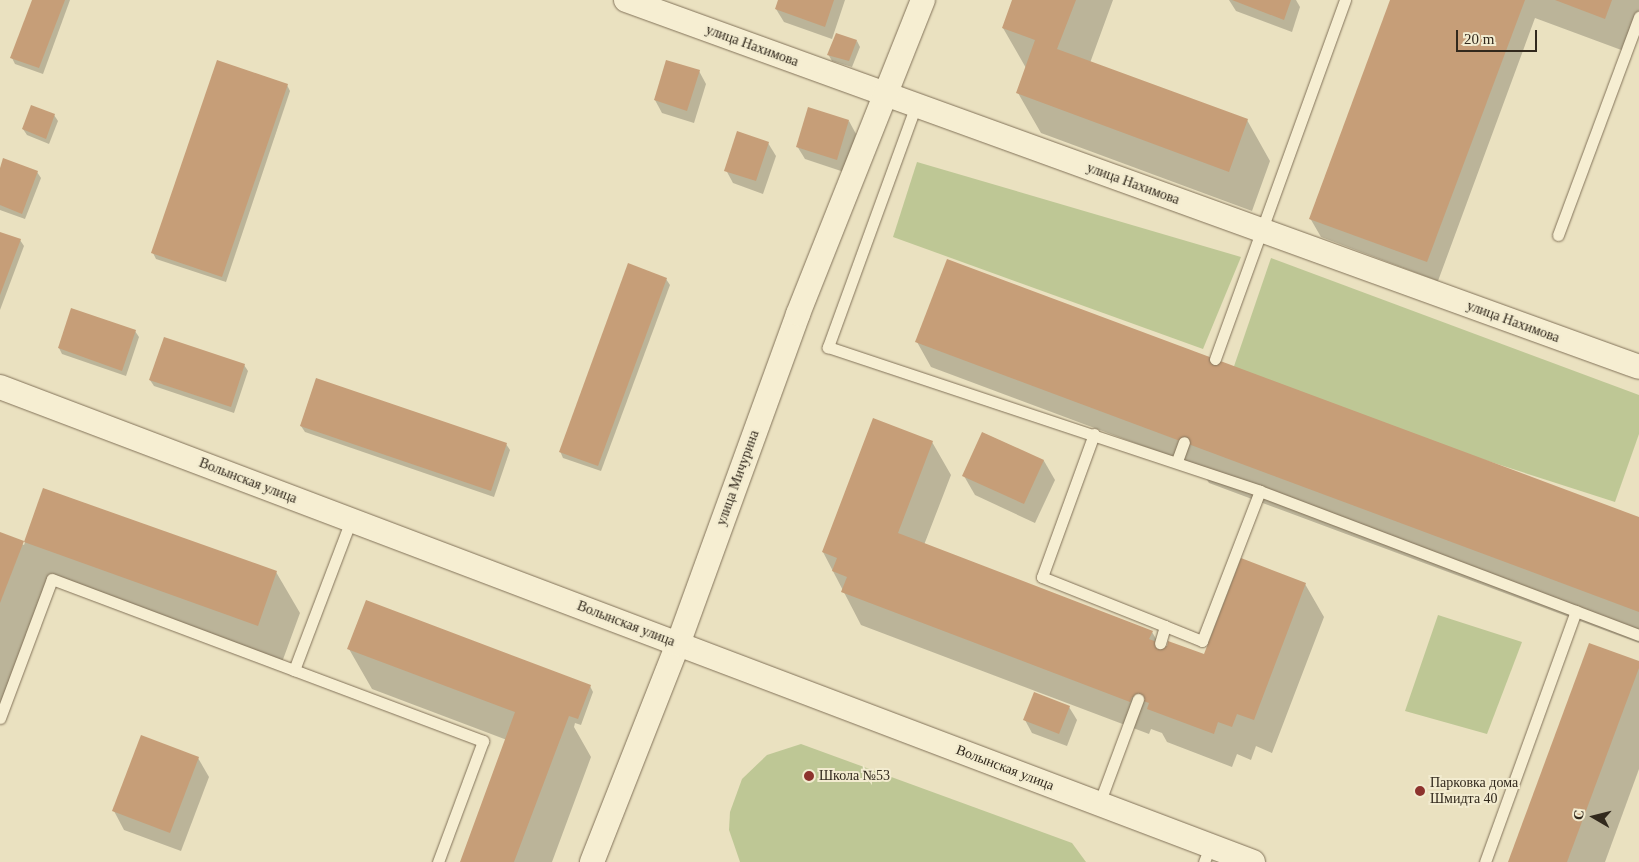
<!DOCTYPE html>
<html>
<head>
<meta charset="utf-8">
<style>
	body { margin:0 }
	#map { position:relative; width:1639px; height:862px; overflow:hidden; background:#eae1c0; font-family:"Times New Roman",serif }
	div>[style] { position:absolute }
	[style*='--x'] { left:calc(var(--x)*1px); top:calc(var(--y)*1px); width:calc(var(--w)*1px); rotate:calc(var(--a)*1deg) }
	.green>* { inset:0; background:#bec795 }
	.shadow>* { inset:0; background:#0003 }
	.building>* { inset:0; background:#c69e78 }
	.roads { filter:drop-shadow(0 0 1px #827259) drop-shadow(0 0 1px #827259) }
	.service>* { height:11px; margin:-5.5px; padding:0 5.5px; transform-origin:5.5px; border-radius:5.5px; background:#f6eed2 }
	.minor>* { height:24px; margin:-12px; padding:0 12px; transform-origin:12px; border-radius:12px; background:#f6eed2 }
	.dots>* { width:14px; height:14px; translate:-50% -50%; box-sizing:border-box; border:2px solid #f2ebcf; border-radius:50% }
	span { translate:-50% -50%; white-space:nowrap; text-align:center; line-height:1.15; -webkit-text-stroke:4px #f2ebcf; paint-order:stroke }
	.street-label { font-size:14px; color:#32291d }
	.poi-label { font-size:14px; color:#32291d }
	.left { translate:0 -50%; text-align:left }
	.north { position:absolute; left:1569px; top:792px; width:50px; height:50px; -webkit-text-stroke:4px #f2ebcf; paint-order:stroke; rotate:278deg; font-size:14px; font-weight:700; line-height:20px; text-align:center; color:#32291d }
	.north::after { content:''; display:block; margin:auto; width:18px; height:22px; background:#32291d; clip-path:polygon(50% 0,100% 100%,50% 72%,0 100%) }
	.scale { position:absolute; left:1456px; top:30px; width:81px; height:22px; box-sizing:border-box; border:2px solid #32291d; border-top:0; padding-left:6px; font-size:15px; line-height:18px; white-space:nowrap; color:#32291d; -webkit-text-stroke:4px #f2ebcf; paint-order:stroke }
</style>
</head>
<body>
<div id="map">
	<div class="green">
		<i style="clip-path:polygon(917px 162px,1241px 257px,1203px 349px,893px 237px)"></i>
		<i style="clip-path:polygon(1271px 258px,1639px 395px,1639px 434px,1615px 502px,1230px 378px)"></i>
		<i style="clip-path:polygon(1438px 615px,1522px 642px,1487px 734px,1405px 711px)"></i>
		<i style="clip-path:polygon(801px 744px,1072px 843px,1086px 862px,740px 862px,729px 830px,730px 812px,742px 779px,767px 755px)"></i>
	</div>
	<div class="shadow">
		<i style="clip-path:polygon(33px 0,70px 0,43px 74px,15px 64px,12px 58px)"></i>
		<i style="clip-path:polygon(780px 0,845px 0,832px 39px,784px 22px,776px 9px)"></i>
		<i style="clip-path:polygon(1013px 0,1113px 0,1090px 63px,1247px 120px,1270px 161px,1252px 211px,1041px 133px,1018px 93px,1026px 68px,1003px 28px)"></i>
		<i style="clip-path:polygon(1229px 0,1296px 0,1300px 7px,1292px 32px,1236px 11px)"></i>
		<i style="clip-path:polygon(1391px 0,1639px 0,1639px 10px,1624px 51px,1535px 18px,1438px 281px,1321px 237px,1310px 218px)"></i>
		<i style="clip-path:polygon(857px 41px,860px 47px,852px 67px,832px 61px,828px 54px)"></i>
		<i style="clip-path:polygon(699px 71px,706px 84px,694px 123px,662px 113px,655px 100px)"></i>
		<i style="clip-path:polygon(287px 85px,290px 91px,226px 282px,156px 259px,153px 253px)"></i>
		<i style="clip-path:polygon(54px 115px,58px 121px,49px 144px,27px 135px,23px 129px)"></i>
		<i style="clip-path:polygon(849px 121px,856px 134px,844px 172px,805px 159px,797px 146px)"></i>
		<i style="clip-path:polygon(768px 143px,776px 156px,763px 194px,733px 183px,726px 170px)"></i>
		<i style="clip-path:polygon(0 171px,37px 172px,41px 178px,25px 219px,0 210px)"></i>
		<i style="clip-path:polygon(0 233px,20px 240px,24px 246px,0 310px)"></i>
		<i style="clip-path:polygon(666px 279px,670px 285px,601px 471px,563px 458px,560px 451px)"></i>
		<i style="clip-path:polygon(135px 331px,139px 337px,126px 376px,62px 354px,59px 348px)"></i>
		<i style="clip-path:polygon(917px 342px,1639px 518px,1639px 643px,1209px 483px,1199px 467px,931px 367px)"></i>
		<i style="clip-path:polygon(244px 365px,248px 371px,234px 413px,154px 386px,150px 380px)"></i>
		<i style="clip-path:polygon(301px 426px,506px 444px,510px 450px,494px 497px,305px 432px)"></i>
		<i style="clip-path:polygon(983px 433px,1044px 461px,1055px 480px,1035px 523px,975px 495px,964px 476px)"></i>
		<i style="clip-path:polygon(932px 442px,951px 475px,924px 545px,1152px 632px,1159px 644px,1168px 647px,1205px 656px,1305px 584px,1324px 617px,1272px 753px,1256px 746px,1251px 760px,1237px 754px,1232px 767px,1167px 742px,1162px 733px,1151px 729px,1149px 734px,861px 625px,823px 552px)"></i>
		<i style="clip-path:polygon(44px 489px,276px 572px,300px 613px,281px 665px,48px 583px,0 704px,0 534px,24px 545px)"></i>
		<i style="clip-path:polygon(349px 649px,590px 686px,593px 692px,581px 725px,575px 723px,574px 727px,591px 757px,552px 862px,461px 862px,507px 740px,372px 689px)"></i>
		<i style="clip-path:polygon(1639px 663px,1639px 769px,1605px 862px,1509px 862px)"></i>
		<i style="clip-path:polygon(1069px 707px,1077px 720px,1067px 746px,1032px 733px,1025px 720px)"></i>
		<i style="clip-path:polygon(198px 758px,209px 777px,181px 851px,124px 830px,114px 811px)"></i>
	</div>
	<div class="building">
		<i style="clip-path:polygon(32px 0,65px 0,39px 68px,10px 58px)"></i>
		<i style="clip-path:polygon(778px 0,834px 0,825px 27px,775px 9px)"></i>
		<i style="clip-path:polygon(1012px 0,1076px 0,1057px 49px,1248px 119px,1229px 172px,1016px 93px,1035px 40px,1002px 28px)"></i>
		<i style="clip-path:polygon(1232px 0,1291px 0,1284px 20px)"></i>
		<i style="clip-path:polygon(1390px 0,1525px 0,1427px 262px,1309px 219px)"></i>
		<i style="clip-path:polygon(1555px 0,1612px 0,1605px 19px)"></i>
		<i style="clip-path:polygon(836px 33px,857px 40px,849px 61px,827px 55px)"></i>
		<i style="clip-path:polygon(217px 60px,288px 84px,222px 277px,151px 253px)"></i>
		<i style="clip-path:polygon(666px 60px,700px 70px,687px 111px,654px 100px)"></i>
		<i style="clip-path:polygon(31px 105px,55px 114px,46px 139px,22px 129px)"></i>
		<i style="clip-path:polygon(808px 107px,849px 120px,837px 160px,796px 147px)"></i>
		<i style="clip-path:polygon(737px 131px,769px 142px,756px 181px,724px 171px)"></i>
		<i style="clip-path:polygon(3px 158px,38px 171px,22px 214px,0 205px,0 168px)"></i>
		<i style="clip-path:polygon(0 232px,21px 239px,0 295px)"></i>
		<i style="clip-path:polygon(947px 259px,1639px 517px,1639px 612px,915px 342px)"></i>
		<i style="clip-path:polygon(628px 263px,667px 278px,598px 466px,559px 452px)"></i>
		<i style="clip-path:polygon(71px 308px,136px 330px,122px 371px,58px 348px)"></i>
		<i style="clip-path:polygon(164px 337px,245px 364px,231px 407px,149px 380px)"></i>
		<i style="clip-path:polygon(316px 378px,507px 443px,491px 491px,300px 426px)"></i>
		<i style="clip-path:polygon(873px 418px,933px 441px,898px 533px,1153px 631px,1149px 639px,1167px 646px,1168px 641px,1204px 654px,1241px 558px,1306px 583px,1254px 720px,1237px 714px,1232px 727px,1218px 722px,1214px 734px,1147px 709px,1149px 703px,1132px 697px,1130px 702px,841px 592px,847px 577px,832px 571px,837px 558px,822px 552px)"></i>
		<i style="clip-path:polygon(982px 432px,1044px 460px,1024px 504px,962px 476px)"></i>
		<i style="clip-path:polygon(43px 488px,277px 571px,258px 626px,24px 542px)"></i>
		<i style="clip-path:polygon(0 532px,24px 541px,0 603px)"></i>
		<i style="clip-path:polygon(366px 600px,591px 685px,578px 719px,569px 716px,514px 862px,460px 862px,515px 712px,347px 649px)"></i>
		<i style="clip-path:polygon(1589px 643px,1639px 661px,1639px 668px,1567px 862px,1508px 862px)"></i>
		<i style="clip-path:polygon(1034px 692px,1070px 706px,1059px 734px,1023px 720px)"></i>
		<i style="clip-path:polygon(141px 735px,199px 757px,170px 833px,112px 811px)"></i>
	</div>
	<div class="roads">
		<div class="service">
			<i style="--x:916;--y:105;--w:258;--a:110"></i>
			<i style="--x:828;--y:347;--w:455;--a:18.4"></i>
			<i style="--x:1260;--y:491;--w:405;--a:20.8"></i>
			<i style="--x:1558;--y:235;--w:233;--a:-69.6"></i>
			<i style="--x:1215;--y:359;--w:382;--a:-70.1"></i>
			<i style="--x:1094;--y:434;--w:152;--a:110"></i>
			<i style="--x:1042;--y:577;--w:132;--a:21.7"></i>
			<i style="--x:1165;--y:626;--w:18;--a:106"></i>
			<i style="--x:1177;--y:461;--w:20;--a:-70"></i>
			<i style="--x:351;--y:520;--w:160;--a:110.8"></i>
			<i style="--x:294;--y:670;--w:202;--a:20.6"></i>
			<i style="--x:483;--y:741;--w:129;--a:110.4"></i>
			<i style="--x:1165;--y:626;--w:40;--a:22"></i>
			<i style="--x:1202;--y:641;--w:161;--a:-68.9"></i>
			<i style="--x:0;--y:718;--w:148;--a:-69.5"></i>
			<i style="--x:52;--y:579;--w:259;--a:20.6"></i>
			<i style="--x:1099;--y:804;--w:112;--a:-69.6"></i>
			<i style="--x:1204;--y:862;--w:17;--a:-69"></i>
			<i style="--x:1485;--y:862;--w:267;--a:-70.1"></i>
		</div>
		<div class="minor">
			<i style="--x:626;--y:0;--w:1077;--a:19.91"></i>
			<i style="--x:0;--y:387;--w:1340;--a:20.76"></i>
			<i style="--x:592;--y:862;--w:234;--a:-68.5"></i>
			<i style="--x:678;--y:644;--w:351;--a:-70"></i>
			<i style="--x:798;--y:314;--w:338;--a:-68.3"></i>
		</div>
	</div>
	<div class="dots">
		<i style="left:809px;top:776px;background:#8d332d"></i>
		<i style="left:1420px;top:791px;background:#8d332d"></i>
	</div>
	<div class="street-label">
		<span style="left:752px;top:46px;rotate:20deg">улица Нахимова</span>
		<span style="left:1133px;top:184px;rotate:20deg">улица Нахимова</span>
		<span style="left:1513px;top:322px;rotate:20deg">улица Нахимова</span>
		<span style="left:738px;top:478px;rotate:-70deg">улица Мичурина</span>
		<span style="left:248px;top:481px;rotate:21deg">Волынская улица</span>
		<span style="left:626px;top:624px;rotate:21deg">Волынская улица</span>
		<span style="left:1005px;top:768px;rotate:21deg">Волынская улица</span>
	</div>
	<div class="poi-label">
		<span class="left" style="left:819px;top:776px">Школа №53</span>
		<span class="left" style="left:1430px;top:791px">Парковка дома<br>Шмидта 40</span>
	</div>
	<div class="north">С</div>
	<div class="scale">20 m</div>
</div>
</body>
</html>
